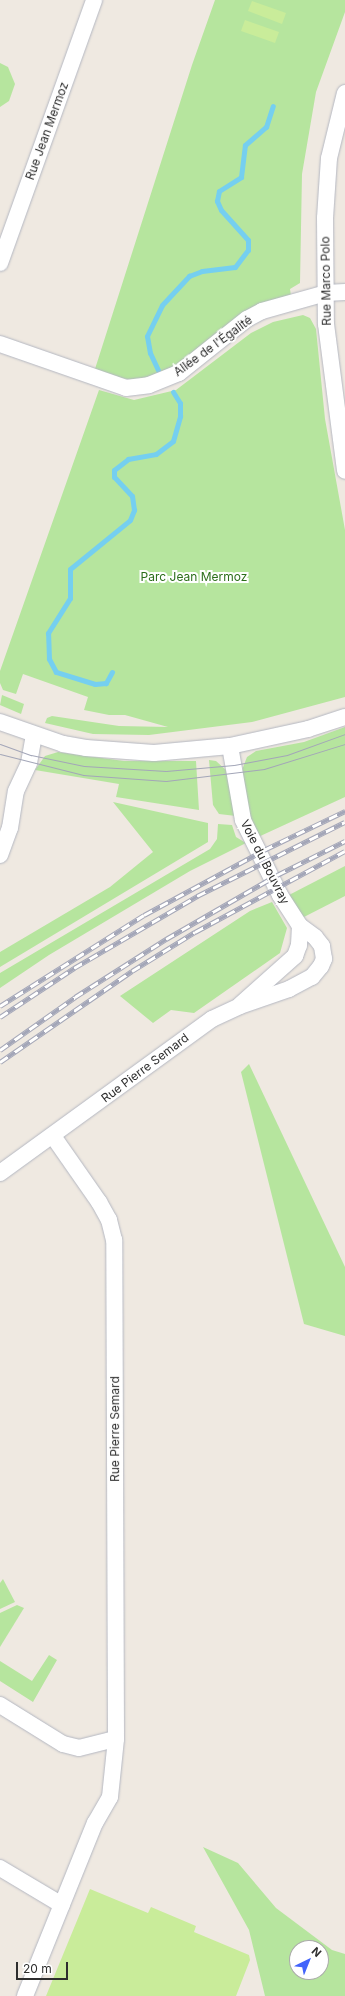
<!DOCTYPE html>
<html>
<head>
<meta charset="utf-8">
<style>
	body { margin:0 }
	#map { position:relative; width:345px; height:1996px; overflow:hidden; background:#efe9e1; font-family:Inter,sans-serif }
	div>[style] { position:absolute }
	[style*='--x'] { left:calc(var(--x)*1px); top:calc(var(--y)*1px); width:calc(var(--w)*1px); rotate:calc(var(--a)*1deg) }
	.green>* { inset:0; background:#b6e59e }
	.pitch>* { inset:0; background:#c9ec9a }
	.stream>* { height:5px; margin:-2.5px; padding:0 2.5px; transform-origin:2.5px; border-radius:2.5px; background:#75cff0 }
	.roads { filter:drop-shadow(0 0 1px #b4b7c1) drop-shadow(0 0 1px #b4b7c1) }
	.minor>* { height:16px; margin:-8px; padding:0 8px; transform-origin:8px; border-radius:8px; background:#fff }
	.tram>* { height:1px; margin:-0.5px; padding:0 0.5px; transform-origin:0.5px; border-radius:0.5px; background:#a3a6b8 }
	.rail>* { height:4.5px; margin-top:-2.25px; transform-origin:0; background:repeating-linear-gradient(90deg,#fff 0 9px,#a3a6b8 0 18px); box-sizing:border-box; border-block:1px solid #a3a6b8 }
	span { translate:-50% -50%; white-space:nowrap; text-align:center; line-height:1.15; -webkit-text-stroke:4px #fff; paint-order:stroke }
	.street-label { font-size:12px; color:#2e2e2e }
	.park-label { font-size:12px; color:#2c6e1b }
	.north { position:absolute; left:289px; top:1940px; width:40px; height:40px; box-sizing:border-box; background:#fff; border:1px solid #ababab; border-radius:50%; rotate:43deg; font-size:11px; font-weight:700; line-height:16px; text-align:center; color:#2e2e2e }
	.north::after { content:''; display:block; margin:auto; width:14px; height:18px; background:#4264fb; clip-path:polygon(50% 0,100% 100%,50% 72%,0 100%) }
	.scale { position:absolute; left:16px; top:1962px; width:52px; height:18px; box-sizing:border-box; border:2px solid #2e2e2e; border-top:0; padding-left:5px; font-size:12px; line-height:14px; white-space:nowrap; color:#2e2e2e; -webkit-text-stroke:3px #fff; paint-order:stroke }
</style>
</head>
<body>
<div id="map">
	<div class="green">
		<i style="clip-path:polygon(215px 0,345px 0,345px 12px,316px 92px,302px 174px,300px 283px,290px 289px,291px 296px,180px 364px,156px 375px,134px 380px,120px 378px,95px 369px,192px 65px)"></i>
		<i style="clip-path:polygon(0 63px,8px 67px,15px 84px,9px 101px,0 107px)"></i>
		<i style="clip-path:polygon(303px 315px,310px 318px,316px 329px,325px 419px,345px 530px,345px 697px,252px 722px,149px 735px,93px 734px,45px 723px,47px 718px,52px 716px,119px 726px,168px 727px,125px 715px,109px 715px,84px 710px,88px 697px,23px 674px,16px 694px,3px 690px,0 683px,0 671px,99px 390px,134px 400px,176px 390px,251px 333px,273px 322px)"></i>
		<i style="clip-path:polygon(2px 695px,24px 704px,21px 714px,0 705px)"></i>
		<i style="clip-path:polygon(345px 727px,345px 797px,256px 838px,247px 816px,242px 770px,247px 757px,256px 751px,304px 742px)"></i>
		<i style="clip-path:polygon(58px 752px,124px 761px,196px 761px,199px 810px,116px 797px,119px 784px,35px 770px,45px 756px)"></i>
		<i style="clip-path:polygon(209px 760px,216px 761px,227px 771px,236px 816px,219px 814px,213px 805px)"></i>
		<i style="clip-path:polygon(113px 802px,208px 823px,208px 842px,0 967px,0 952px,110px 887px,153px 852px)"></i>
		<i style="clip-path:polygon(218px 824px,232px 825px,236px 837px,246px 843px,190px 871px,49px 955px,0 988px,0 973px,210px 849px,217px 839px)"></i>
		<i style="clip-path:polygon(345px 866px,345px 896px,302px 918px,289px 895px)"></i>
		<i style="clip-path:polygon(272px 902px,287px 928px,280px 953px,194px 1013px,171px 1010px,153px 1023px,120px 996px,250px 911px)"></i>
		<i style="clip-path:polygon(249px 1064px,345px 1267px,345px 1336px,304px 1324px,241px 1072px)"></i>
		<i style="clip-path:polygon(3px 1579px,15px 1602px,0 1609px,0 1583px)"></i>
		<i style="clip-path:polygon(17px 1605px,24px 1608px,0 1647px,0 1613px)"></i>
		<i style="clip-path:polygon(49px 1655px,57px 1660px,33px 1702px,0 1681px,0 1661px,32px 1681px)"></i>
		<i style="clip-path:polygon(evenodd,203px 1847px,238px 1863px,276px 1908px,332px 1950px,345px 1954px,345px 1996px,265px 1996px,249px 1930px,203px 1847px,297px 1948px,321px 1948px,321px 1972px,297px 1972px,297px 1948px)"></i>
	</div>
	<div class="pitch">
		<i style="clip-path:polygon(252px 1px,286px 13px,282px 24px,248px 11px)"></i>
		<i style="clip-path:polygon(245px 20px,279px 32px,275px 43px,241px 31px)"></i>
		<i style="clip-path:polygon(90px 1889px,148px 1913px,151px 1907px,196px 1926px,194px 1932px,249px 1955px,250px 1960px,236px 1996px,46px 1996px)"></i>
	</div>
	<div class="stream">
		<i style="--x:158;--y:370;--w:19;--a:-115"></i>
		<i style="--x:150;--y:353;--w:17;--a:-100"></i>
		<i style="--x:147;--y:336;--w:34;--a:-64"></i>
		<i style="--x:162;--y:305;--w:40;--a:-47"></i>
		<i style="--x:189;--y:276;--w:14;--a:-21"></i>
		<i style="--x:202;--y:271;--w:33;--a:-7"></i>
		<i style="--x:235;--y:267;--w:21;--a:-53"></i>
		<i style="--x:248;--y:250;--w:10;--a:-90"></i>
		<i style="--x:248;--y:240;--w:40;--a:-132"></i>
		<i style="--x:221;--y:210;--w:10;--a:-114"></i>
		<i style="--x:217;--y:201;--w:10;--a:-79"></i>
		<i style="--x:219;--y:191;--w:26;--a:-32"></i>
		<i style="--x:241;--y:177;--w:32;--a:-83"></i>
		<i style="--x:245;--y:145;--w:28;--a:-41"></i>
		<i style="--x:266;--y:127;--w:22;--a:-72"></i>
		<i style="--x:112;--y:672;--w:13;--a:119"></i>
		<i style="--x:106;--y:683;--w:11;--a:175"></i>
		<i style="--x:95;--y:684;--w:41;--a:-162.9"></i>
		<i style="--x:56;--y:672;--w:15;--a:-118"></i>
		<i style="--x:49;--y:659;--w:26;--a:-92"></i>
		<i style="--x:48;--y:633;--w:41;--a:-57.8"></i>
		<i style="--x:70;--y:598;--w:29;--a:-90"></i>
		<i style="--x:70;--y:569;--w:77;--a:-39.2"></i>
		<i style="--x:130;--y:520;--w:11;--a:-68"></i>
		<i style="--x:134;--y:510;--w:14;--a:-98"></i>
		<i style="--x:132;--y:496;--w:26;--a:-133"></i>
		<i style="--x:114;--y:477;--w:7;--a:-90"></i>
		<i style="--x:114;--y:470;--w:18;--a:-38"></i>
		<i style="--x:128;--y:459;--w:28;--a:-10"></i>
		<i style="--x:156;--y:454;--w:21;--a:-37"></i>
		<i style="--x:173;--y:441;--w:26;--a:-74"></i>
		<i style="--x:180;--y:416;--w:13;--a:-90"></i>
		<i style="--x:180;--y:403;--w:13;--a:-122"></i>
	</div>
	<div class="roads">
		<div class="minor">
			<i style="--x:345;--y:93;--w:67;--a:103.8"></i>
			<i style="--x:329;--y:158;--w:60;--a:93.8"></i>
			<i style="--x:325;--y:218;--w:106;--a:89.5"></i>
			<i style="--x:326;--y:324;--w:148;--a:82.6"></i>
			<i style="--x:0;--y:263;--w:279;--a:-70.3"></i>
			<i style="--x:0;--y:344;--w:133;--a:19.2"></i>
			<i style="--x:126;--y:388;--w:23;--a:-7"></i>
			<i style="--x:149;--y:385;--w:32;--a:-22"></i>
			<i style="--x:179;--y:373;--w:87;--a:-38.5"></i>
			<i style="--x:247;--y:319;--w:17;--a:-28"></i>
			<i style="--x:262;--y:311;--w:66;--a:-15.7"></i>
			<i style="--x:326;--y:293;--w:19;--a:-3"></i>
			<i style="--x:0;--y:722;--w:67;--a:19.2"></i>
			<i style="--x:63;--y:744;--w:23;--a:10"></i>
			<i style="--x:86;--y:748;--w:68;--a:4.2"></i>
			<i style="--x:154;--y:753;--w:76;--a:-5.3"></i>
			<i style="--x:230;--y:746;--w:80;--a:-12.3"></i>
			<i style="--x:308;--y:729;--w:39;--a:-18"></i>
			<i style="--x:0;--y:855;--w:29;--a:-70"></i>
			<i style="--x:10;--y:828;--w:37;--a:-81"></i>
			<i style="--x:16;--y:791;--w:31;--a:-65"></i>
			<i style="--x:29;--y:763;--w:28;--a:-80"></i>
			<i style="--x:240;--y:1005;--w:74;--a:-41.7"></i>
			<i style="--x:295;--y:956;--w:12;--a:-70"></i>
			<i style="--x:299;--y:945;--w:19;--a:-87"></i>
			<i style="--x:0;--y:1173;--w:262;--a:-36"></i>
			<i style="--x:212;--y:1019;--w:31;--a:-25"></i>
			<i style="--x:240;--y:1006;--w:52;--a:-19.1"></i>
			<i style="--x:289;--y:989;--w:26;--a:-28"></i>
			<i style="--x:312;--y:977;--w:14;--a:-51"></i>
			<i style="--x:321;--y:966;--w:8;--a:-67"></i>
			<i style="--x:324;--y:959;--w:13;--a:-99"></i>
			<i style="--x:322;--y:946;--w:11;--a:-128"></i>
			<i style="--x:315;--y:937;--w:19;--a:-144"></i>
			<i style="--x:300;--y:926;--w:37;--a:-123"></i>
			<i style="--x:280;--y:895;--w:84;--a:-116.3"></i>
			<i style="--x:243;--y:820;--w:75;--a:-100"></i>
			<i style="--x:0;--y:1705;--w:74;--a:31.8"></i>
			<i style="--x:63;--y:1744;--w:16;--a:14"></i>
			<i style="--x:79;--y:1748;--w:38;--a:-14"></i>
			<i style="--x:0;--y:1868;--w:72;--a:30.8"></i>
			<i style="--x:25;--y:1996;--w:187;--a:-68"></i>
			<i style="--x:95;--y:1823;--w:30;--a:-60"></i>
			<i style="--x:110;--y:1797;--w:58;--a:-84.1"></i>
			<i style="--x:116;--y:1739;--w:499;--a:-90.2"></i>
			<i style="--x:114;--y:1240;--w:21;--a:-104"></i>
			<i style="--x:109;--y:1220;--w:21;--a:-119"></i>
			<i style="--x:99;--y:1202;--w:80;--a:-124.9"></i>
		</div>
	</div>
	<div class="tram">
		<i style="--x:0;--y:744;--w:33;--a:20"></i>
		<i style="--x:31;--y:755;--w:54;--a:11.7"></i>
		<i style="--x:84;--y:766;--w:82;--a:3.5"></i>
		<i style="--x:166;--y:771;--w:68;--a:-5"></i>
		<i style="--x:234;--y:765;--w:54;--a:-10.7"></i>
		<i style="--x:287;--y:755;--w:62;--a:-19.9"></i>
		<i style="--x:0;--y:754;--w:86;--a:14.2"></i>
		<i style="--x:83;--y:775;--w:83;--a:4.1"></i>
		<i style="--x:166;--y:781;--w:99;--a:-7"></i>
		<i style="--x:264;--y:769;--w:85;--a:-17.2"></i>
	</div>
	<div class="rail">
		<i style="--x:0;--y:1006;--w:170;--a:-32.3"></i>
		<i style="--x:144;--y:915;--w:136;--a:-28.4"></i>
		<i style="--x:264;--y:850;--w:90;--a:-25.7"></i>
		<i style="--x:0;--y:1017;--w:89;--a:-33.5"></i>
		<i style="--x:74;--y:968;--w:143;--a:-30.3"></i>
		<i style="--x:197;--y:896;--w:165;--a:-26.6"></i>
		<i style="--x:0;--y:1050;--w:92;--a:-35.2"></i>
		<i style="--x:75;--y:997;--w:108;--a:-32.5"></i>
		<i style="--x:166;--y:939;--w:128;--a:-30"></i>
		<i style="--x:277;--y:875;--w:76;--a:-26.6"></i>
		<i style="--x:0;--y:1062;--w:160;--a:-34.6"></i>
		<i style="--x:132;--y:971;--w:74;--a:-31.8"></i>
		<i style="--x:195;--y:932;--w:170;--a:-28.4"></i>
	</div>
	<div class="street-label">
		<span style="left:47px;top:131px;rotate:-70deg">Rue Jean Mermoz</span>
		<span style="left:326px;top:281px;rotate:-91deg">Rue Marco Polo</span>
		<span style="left:213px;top:346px;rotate:-36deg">Allée de l'Égalité</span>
		<span style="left:265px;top:862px;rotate:63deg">Voie du Bouvray</span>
		<span style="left:145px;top:1068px;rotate:-37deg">Rue Pierre Semard</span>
		<span style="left:115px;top:1429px;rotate:-90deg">Rue Pierre Semard</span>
	</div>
	<div class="park-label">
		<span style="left:194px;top:577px">Parc Jean Mermoz</span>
	</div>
	<div class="north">N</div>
	<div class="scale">20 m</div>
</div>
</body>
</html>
